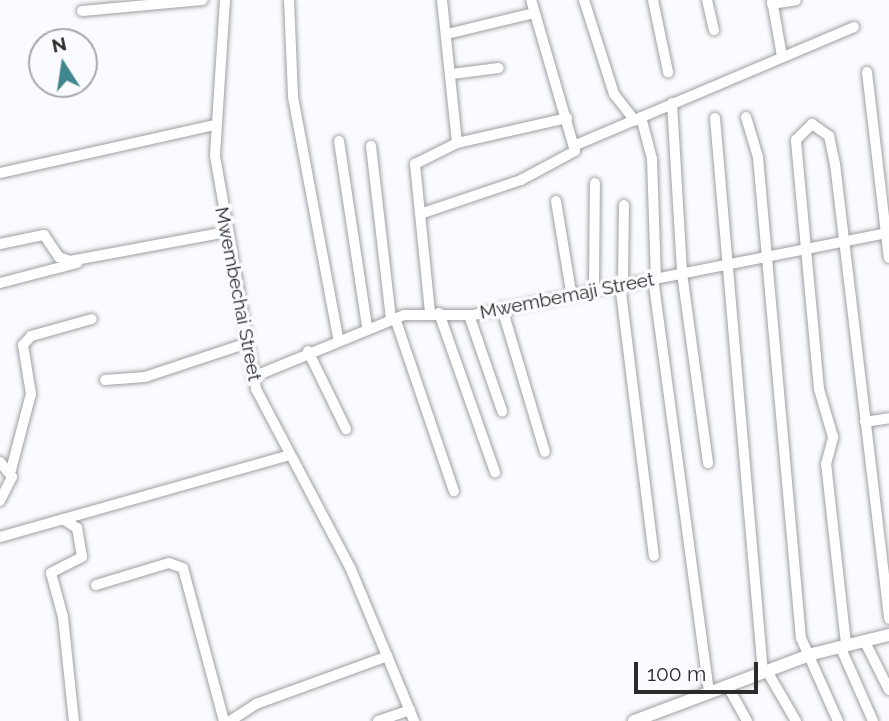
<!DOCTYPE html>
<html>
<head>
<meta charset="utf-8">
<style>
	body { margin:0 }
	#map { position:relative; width:889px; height:721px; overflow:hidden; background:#fafbfe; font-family:Raleway,sans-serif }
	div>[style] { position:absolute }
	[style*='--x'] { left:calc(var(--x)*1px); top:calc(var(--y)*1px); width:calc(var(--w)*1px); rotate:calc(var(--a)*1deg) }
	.roads { filter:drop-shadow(0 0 2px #9e9fa2) drop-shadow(0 0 2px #9e9fa2) }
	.minor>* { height:10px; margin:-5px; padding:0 5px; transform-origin:5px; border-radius:5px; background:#fff }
	.tertiary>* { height:12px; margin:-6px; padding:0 6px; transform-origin:6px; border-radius:6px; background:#fff }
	span { translate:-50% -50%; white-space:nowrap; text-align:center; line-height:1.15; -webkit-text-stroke:7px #fafbfe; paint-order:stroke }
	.street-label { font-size:19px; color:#2a2b2c }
	.north { position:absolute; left:28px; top:28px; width:70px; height:70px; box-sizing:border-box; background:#fafbfe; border:2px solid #a7a8aa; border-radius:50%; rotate:348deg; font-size:19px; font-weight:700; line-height:28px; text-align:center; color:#2a2b2c }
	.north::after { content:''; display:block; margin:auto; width:24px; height:32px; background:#3f868e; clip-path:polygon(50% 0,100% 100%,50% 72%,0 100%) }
	.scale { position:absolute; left:634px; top:662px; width:124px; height:32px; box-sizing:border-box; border:4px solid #2a2b2c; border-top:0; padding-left:9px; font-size:21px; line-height:24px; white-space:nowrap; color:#2a2b2c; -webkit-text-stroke:5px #fafbfe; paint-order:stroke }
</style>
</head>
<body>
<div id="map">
	<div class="roads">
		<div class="minor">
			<i style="--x:225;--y:0;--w:156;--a:93.7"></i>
			<i style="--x:215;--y:156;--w:237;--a:80"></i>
			<i style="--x:256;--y:389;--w:201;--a:62.2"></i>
			<i style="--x:350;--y:567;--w:167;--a:67.4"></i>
			<i style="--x:289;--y:0;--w:97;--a:87.6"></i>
			<i style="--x:293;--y:97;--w:245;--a:79.4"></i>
			<i style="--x:442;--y:0;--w:144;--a:84"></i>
			<i style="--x:584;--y:0;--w:99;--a:72.3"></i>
			<i style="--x:614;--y:94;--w:34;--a:52"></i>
			<i style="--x:653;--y:0;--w:74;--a:78.2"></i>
			<i style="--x:707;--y:0;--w:31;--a:77"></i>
			<i style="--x:772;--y:0;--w:57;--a:79.9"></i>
			<i style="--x:772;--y:4;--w:24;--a:-9"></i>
			<i style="--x:82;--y:11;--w:121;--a:-5.2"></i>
			<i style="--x:447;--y:34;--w:89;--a:-13.6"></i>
			<i style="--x:867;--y:72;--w:187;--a:83.3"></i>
			<i style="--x:452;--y:74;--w:47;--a:-7.3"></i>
			<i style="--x:672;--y:103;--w:170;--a:86.6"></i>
			<i style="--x:682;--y:273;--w:192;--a:82.2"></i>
			<i style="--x:641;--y:117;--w:43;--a:75.3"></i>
			<i style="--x:652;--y:159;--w:119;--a:88.1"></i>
			<i style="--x:746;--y:117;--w:42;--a:73.3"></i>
			<i style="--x:758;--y:157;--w:483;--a:84.9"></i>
			<i style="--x:801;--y:638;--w:91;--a:66"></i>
			<i style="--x:715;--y:118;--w:557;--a:85.06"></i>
			<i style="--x:339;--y:141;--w:187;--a:81.4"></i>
			<i style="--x:576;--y:145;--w:302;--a:-23"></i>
			<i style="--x:371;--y:146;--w:173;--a:83.4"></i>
			<i style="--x:0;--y:173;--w:220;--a:-12.6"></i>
			<i style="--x:556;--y:201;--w:92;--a:80.6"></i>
			<i style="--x:420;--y:214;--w:107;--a:-18.6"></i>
			<i style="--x:521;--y:180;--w:61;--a:-28.2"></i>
			<i style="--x:575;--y:151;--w:157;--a:-106.2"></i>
			<i style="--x:0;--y:244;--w:45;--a:-11.6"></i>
			<i style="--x:44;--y:235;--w:27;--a:56"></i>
			<i style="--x:59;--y:257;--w:12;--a:20"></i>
			<i style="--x:70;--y:261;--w:159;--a:-10.5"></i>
			<i style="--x:653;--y:278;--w:416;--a:82.3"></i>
			<i style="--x:0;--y:283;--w:80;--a:-14.6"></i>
			<i style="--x:623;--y:283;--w:78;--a:-89.3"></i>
			<i style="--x:620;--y:284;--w:274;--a:82.9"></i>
			<i style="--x:594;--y:288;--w:105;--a:-89.5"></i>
			<i style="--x:502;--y:308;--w:150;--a:73.4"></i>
			<i style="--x:430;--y:312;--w:149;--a:-95.8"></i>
			<i style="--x:415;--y:164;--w:47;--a:-26.6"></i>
			<i style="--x:457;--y:143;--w:113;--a:-12.8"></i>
			<i style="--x:439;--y:313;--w:169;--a:70.6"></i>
			<i style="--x:469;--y:315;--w:102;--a:71"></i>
			<i style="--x:395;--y:318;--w:183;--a:71.2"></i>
			<i style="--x:308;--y:351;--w:87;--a:64"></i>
			<i style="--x:253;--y:377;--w:163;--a:-22.3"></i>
			<i style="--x:404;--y:315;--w:69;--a:0"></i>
			<i style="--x:473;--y:315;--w:424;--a:-11.2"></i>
			<i style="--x:105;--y:380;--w:40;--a:-4.3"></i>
			<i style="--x:145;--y:377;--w:104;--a:-18.4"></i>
			<i style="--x:865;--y:422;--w:24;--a:-9"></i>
			<i style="--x:0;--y:462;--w:19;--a:51"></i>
			<i style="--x:12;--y:477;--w:27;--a:117"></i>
			<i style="--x:11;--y:470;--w:79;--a:-75.3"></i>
			<i style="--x:31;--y:394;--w:50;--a:-99.3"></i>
			<i style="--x:23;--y:345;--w:12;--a:-48"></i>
			<i style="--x:31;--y:336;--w:63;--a:-15.6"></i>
			<i style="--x:63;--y:519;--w:17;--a:33"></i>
			<i style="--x:77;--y:528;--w:29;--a:80"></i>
			<i style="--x:82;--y:557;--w:35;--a:153"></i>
			<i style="--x:51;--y:573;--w:46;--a:74.7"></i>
			<i style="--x:63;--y:617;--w:105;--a:84"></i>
			<i style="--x:0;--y:537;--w:300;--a:-15.8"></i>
			<i style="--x:96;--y:585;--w:76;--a:-16.8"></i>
			<i style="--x:169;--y:563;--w:15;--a:20"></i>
			<i style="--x:183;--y:568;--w:158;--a:75"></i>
			<i style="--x:864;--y:640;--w:56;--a:63.4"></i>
			<i style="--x:846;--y:644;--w:181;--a:-96.3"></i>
			<i style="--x:826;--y:464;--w:28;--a:-75"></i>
			<i style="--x:833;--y:437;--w:50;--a:-106.3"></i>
			<i style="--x:819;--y:389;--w:250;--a:-95.3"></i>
			<i style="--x:796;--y:140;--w:23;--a:-45"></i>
			<i style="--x:812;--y:124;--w:21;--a:35"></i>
			<i style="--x:829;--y:136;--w:29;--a:78"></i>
			<i style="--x:835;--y:164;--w:458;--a:83.2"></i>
			<i style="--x:840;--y:646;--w:82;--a:66.3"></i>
			<i style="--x:767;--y:671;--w:58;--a:59.9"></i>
			<i style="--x:727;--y:685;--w:41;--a:60.9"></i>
			<i style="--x:230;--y:721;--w:31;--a:-33"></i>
			<i style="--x:256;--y:704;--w:140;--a:-20"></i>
			<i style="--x:378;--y:721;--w:34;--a:-19"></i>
		</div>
		<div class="tertiary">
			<i style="--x:634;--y:721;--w:190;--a:-20.6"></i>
			<i style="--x:812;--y:654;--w:79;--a:-13.9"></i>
		</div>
	</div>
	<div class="street-label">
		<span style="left:238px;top:294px;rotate:79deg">Mwembechai Street</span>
		<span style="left:567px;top:296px;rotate:-11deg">Mwembemaji Street</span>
	</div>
	<div class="north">N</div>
	<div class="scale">100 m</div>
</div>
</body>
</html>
